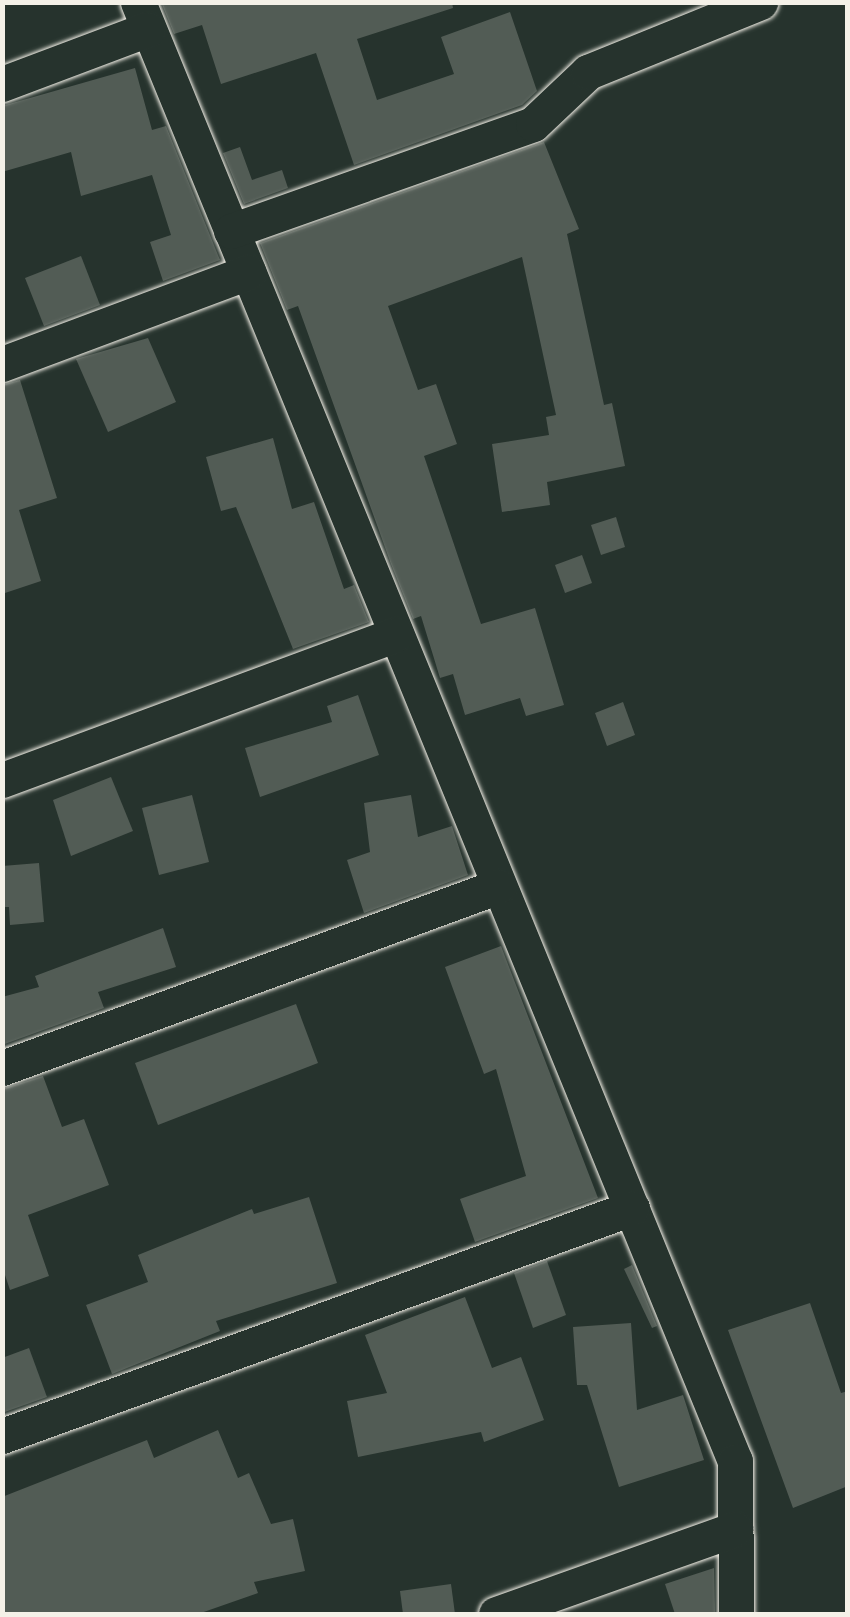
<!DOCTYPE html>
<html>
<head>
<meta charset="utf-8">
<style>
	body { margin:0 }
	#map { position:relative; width:850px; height:1617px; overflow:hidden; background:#26332d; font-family:"Indie Flower",sans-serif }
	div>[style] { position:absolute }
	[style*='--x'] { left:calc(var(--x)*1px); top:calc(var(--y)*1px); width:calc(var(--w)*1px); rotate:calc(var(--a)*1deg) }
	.building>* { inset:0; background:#525c55 }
	.roads { filter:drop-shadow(0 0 2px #f4f1e8) drop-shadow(0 0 2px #f4f1e8) }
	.minor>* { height:35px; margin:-17.5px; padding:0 17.5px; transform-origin:17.5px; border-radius:17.5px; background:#26332d }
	span { translate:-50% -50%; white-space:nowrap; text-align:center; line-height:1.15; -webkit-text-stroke:10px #26332d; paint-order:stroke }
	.frame { position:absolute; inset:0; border:5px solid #f4f1e8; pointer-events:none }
</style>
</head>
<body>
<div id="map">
	<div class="building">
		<i style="clip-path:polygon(161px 2px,452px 2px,453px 8px,357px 39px,377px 100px,454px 74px,441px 37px,510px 12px,537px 91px,522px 105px,354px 165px,316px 53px,221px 84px,202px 25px,174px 34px)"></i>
		<i style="clip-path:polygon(135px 68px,152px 130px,166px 126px,220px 260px,163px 281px,150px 242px,171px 235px,152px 175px,81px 196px,71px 152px,2px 172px,2px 106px)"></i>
		<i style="clip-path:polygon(544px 142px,579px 229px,567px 234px,604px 405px,612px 403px,625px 466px,547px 482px,550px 505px,502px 512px,492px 444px,549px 435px,546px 417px,556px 415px,522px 257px,388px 306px,418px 390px,436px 384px,457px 444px,424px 456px,481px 624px,535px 608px,564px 705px,526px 716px,520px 698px,465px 715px,453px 674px,440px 678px,421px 616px,413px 619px,391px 564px,298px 306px,287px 310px,260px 243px)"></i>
		<i style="clip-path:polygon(240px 147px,252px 180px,282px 170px,288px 188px,244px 204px,223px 153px)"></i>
		<i style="clip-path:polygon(81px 256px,100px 305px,44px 326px,25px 278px)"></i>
		<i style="clip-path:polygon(148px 338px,176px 402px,108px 432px,76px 359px)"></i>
		<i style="clip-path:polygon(20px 380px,57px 498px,19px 510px,41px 581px,2px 594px,2px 385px)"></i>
		<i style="clip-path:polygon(273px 438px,292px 509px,314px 502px,344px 589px,354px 585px,369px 622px,293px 649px,236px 507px,221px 511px,206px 457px)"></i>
		<i style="clip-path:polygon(616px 517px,625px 547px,601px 555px,591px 525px)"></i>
		<i style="clip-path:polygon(582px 555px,592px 583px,565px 593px,555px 565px)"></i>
		<i style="clip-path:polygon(358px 695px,379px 755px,260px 797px,245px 748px,332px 722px,327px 706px)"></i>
		<i style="clip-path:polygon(623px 702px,635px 735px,607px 746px,595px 713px)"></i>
		<i style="clip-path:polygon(111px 777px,133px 831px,71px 856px,53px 800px)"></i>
		<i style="clip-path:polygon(192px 795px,209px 862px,159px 875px,142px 808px)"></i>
		<i style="clip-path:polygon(411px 795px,418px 837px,452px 826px,468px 875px,364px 913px,347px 860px,370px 852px,364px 803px)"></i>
		<i style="clip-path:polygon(39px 863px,44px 922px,10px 925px,9px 907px,2px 907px,2px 866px)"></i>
		<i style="clip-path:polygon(163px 928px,176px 967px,98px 992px,104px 1008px,2px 1045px,2px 997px,39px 987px,35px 976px)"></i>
		<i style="clip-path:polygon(501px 946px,598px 1198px,475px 1242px,460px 1199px,526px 1176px,496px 1069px,484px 1074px,445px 967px)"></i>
		<i style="clip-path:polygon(296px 1004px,318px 1063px,158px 1125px,135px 1063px)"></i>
		<i style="clip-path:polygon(43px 1076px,62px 1127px,84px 1119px,109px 1185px,28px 1215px,49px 1276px,10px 1290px,2px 1266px,2px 1089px)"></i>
		<i style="clip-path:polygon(309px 1197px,337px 1283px,216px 1321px,220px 1331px,112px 1374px,86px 1305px,148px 1282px,138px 1255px,252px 1209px,254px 1214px)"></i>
		<i style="clip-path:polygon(547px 1261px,566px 1315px,533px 1328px,514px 1273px)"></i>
		<i style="clip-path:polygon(632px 1265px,657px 1326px,652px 1328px,624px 1269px)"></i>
		<i style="clip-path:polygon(465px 1297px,492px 1368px,521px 1357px,544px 1420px,484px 1442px,481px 1432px,358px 1457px,347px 1401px,387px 1393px,365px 1335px)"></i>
		<i style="clip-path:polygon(810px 1303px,841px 1393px,848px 1391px,848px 1486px,793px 1508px,728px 1330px)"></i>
		<i style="clip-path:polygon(631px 1323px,637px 1410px,683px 1395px,704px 1460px,619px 1487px,587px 1385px,577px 1385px,573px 1327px)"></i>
		<i style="clip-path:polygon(29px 1348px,47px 1397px,2px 1413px,2px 1358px)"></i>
		<i style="clip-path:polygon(218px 1430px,238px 1478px,249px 1473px,271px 1524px,293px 1519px,305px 1571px,254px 1582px,258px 1593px,198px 1614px,2px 1614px,2px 1497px,147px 1440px,154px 1458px)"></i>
		<i style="clip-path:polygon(714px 1568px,715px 1614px,675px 1614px,665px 1584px)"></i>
		<i style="clip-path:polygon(451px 1584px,455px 1614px,403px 1614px,400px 1591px)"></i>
	</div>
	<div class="roads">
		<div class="minor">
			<i style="--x:138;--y:2;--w:1576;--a:67.75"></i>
			<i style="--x:735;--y:1461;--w:153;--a:89.6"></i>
			<i style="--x:2;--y:84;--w:156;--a:-20.6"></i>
			<i style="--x:231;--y:231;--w:320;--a:-19.5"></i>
			<i style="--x:533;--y:124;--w:76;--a:-43.4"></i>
			<i style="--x:588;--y:72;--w:186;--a:-22.1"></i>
			<i style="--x:2;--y:364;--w:263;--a:-20.5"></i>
			<i style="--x:2;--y:780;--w:420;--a:-20.3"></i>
			<i style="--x:2;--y:1068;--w:529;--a:-20.11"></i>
			<i style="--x:2;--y:1436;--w:670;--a:-19.9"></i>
			<i style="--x:496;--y:1614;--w:254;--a:-19.6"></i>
		</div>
	</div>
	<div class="frame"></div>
</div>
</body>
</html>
